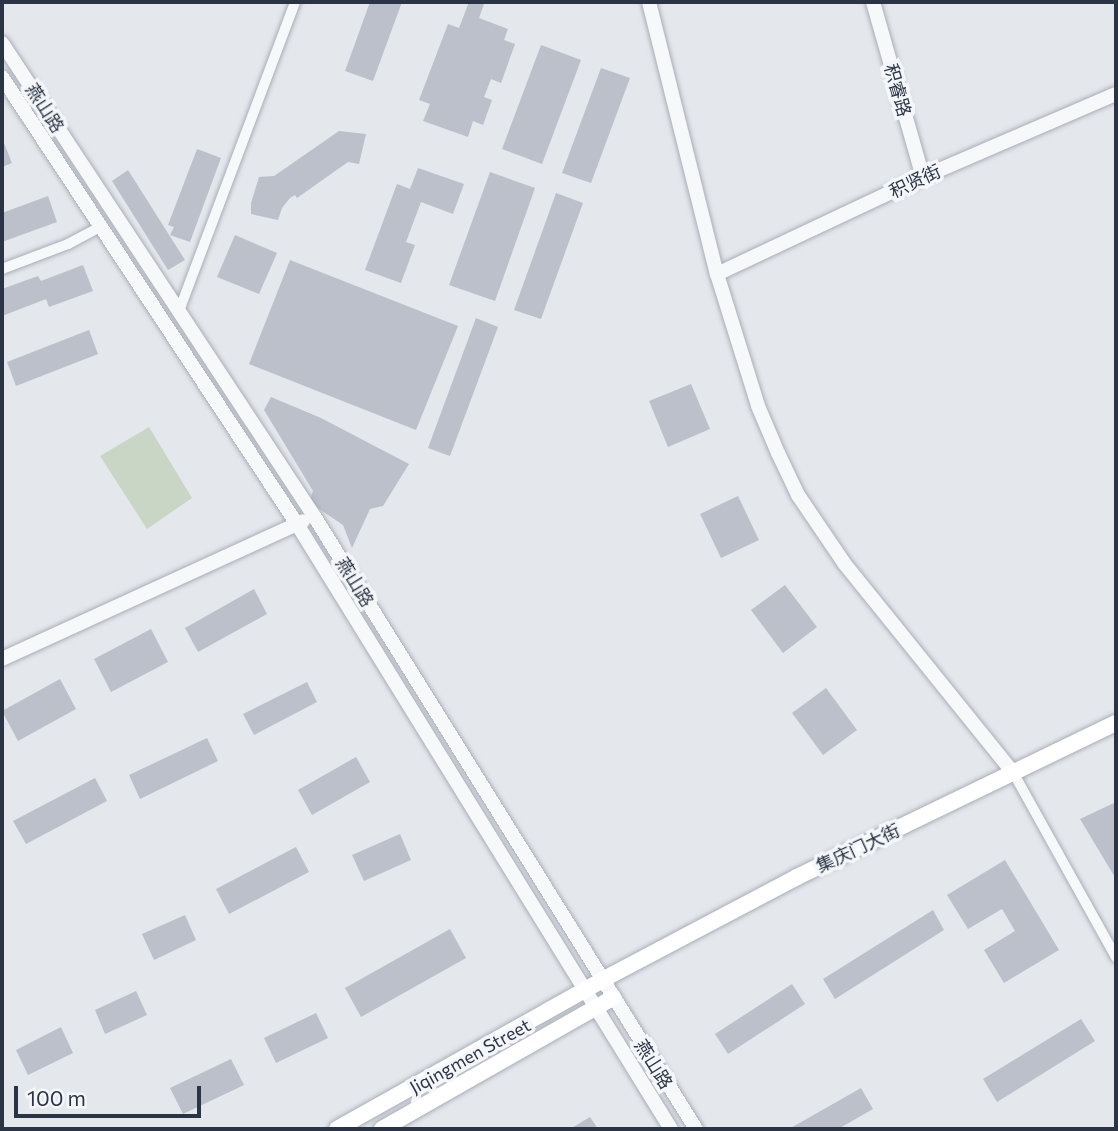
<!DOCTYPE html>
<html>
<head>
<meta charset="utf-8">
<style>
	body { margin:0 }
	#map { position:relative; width:1118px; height:1131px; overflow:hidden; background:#e4e7ec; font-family:Commissioner,"Noto Sans SC",sans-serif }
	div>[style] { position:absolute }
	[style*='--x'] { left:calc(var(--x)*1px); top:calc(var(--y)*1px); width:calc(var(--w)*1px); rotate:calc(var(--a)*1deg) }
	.green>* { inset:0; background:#c9d6c5 }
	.building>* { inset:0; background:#bbc0ca }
	.roads { filter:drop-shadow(0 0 2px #a9aeb7) drop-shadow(0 0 2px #a9aeb7) }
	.minor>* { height:10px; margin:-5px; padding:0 5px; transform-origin:5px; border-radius:5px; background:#f7f8fa }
	.tertiary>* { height:14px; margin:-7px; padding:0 7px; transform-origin:7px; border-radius:7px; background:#f7f8fa }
	.secondary>* { height:16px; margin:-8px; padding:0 8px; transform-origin:8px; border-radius:8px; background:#fff }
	span { translate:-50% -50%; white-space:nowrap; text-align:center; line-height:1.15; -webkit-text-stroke:7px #f4f6f9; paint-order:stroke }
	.street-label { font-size:18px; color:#2b3445 }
	.frame { position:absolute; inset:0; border:4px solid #2b3445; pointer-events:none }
	.scale { position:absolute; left:14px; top:1086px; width:187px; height:32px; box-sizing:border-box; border:4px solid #2b3445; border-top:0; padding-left:9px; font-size:21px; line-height:24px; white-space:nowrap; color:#2b3445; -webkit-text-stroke:5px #f4f6f9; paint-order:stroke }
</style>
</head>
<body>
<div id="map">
	<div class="green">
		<i style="clip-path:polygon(149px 427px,192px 498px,147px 529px,100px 456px)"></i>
	</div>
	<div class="building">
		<i style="clip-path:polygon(370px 2px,402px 2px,373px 81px,345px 71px)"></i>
		<i style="clip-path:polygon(469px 2px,484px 4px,479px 18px,508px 29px,504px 40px,515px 44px,501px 83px,491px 79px,484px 97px,492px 100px,483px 125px,473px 121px,468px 137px,423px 121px,430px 104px,419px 100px,448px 24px,459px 28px)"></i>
		<i style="clip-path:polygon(541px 45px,581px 60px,542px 164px,502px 149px)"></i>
		<i style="clip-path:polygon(601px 68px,630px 78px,591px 183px,562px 173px)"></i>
		<i style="clip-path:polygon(339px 131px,366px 134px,359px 164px,348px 162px,297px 198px,295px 195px,290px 198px,282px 208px,278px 220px,251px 214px,251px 203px,259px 177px,274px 176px)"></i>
		<i style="clip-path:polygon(2px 138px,12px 163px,2px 167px)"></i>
		<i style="clip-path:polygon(197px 149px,221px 158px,190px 242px,170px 235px,174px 227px,168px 225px)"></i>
		<i style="clip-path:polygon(418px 168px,464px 184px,453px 214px,421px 202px,406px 242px,415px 245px,401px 283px,365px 270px,397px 184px,410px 189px)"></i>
		<i style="clip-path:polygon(128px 170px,185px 260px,168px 270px,112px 181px)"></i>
		<i style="clip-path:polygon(490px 172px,535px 188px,495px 301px,449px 285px)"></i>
		<i style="clip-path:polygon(556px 193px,583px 203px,541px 319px,514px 310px)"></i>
		<i style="clip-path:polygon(48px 196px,57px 222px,2px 242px,2px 213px)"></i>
		<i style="clip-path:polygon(235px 235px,277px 253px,259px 294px,217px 277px)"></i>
		<i style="clip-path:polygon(290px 260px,458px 326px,416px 430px,249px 364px)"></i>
		<i style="clip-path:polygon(83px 265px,93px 291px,49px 307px,46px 299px,2px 316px,2px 289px,38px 276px,41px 281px)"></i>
		<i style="clip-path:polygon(476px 318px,498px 327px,450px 456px,428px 448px)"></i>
		<i style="clip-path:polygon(89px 330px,98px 354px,16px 386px,7px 362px)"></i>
		<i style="clip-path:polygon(691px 384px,710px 429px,668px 447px,649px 401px)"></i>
		<i style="clip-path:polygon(271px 397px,321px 418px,409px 464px,383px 506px,370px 509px,352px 548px,343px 525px,309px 502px,313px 491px,264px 410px)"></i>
		<i style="clip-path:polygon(738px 496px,759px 540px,721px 558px,700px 514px)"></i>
		<i style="clip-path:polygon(785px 585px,817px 627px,783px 653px,751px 610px)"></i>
		<i style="clip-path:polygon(254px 589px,267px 614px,198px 652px,185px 628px)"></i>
		<i style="clip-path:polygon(151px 629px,168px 662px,111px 692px,94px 659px)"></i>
		<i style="clip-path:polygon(60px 679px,76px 709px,18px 741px,2px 711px)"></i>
		<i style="clip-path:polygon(307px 682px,317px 702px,254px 735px,243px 714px)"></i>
		<i style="clip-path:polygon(826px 688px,857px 730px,823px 755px,792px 713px)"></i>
		<i style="clip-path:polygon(207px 738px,218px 761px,140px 799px,129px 775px)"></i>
		<i style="clip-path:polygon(356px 757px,370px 782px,312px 815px,298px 790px)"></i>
		<i style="clip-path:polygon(95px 778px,107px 801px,26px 844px,13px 821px)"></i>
		<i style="clip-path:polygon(1116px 802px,1116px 879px,1080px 819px)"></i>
		<i style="clip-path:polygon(400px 834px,411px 860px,364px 881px,352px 855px)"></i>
		<i style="clip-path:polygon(296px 847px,309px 872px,229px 914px,216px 889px)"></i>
		<i style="clip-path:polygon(1005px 860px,1059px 950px,1004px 983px,984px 950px,1015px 931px,1002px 909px,968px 929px,947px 895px)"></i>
		<i style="clip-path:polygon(933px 910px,944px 930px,835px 999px,823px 979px)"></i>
		<i style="clip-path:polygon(185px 915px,196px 940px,154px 960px,142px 934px)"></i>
		<i style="clip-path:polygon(450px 929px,466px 958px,361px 1017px,345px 988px)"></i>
		<i style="clip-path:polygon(792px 984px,805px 1004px,728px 1054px,715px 1034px)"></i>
		<i style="clip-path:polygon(136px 991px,147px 1015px,105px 1034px,95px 1010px)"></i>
		<i style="clip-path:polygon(316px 1013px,328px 1038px,276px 1063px,264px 1038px)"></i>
		<i style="clip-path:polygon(1081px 1019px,1095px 1041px,997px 1102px,983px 1079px)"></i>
		<i style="clip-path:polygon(61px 1027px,73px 1053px,28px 1075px,16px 1050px)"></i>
		<i style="clip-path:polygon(231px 1059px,244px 1085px,183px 1114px,170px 1088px)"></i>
		<i style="clip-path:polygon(861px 1088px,873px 1109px,838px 1129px,789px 1129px)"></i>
		<i style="clip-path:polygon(590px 1117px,598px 1129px,570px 1129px)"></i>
	</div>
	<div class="roads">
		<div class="minor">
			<i style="--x:2;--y:269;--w:71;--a:-20.7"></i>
			<i style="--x:68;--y:244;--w:36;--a:-28"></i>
			<i style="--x:179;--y:311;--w:330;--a:-69.4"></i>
			<i style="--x:1014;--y:774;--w:210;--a:60.9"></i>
		</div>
		<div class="tertiary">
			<i style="--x:649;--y:2;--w:280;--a:76"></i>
			<i style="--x:717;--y:274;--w:138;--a:72.7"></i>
			<i style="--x:758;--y:406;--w:51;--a:66.9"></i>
			<i style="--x:778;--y:453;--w:47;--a:64.5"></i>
			<i style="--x:798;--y:495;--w:82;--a:55.9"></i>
			<i style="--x:844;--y:563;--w:271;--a:51.1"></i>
			<i style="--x:873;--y:2;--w:182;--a:74.1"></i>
			<i style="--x:2;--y:43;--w:567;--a:56.59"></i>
			<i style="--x:314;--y:516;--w:722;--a:58.07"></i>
			<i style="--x:2;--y:77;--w:536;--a:56.58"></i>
			<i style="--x:297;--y:524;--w:711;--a:58.28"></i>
			<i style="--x:717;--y:274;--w:228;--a:-25.2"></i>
			<i style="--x:923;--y:177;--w:210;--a:-23.3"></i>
			<i style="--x:2;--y:659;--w:331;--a:-24.6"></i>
		</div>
		<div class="secondary">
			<i style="--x:337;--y:1129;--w:304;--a:-29.3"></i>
			<i style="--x:602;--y:980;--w:221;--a:-27.8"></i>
			<i style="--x:797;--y:877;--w:354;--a:-25.8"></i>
			<i style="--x:382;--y:1129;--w:266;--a:-29.6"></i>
		</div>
	</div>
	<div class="street-label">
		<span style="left:898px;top:90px;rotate:74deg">积睿路</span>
		<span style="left:45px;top:108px;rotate:57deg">燕山路</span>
		<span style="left:915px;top:181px;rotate:-25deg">积贤街</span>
		<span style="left:355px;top:582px;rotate:58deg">燕山路</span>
		<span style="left:858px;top:848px;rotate:-25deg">集庆门大街</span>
		<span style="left:470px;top:1056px;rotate:-29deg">Jiqingmen Street</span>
		<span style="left:654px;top:1064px;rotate:58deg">燕山路</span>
	</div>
	<div class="frame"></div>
	<div class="scale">100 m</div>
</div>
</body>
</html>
